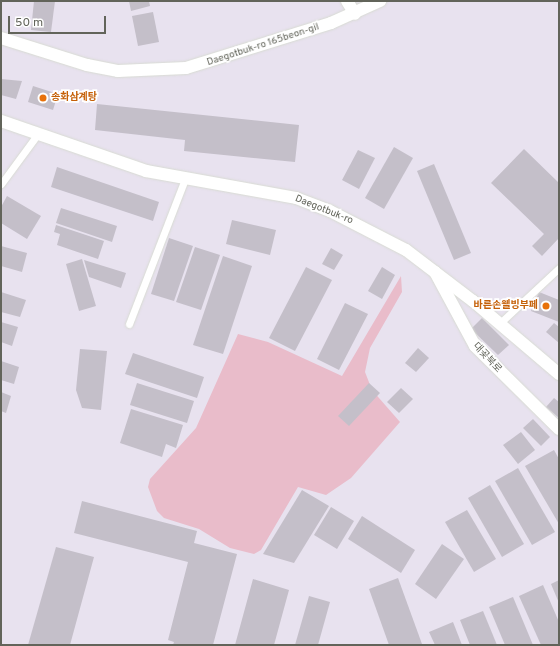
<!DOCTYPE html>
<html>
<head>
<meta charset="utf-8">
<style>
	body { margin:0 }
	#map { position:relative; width:560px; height:646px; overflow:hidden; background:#e8e2ef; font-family:Overpass,"Noto Sans KR",sans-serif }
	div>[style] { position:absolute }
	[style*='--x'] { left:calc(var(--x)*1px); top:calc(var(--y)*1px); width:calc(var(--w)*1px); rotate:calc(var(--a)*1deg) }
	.green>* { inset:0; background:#e9bcca }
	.building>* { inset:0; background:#c4bfc9 }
	.roads { filter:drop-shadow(0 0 1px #d8dbd3) drop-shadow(0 0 1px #d8dbd3) }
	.lane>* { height:7px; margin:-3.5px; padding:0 3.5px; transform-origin:3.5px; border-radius:3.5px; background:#fff }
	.street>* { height:12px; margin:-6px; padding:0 6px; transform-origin:6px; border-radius:6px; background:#fff }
	.secondary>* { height:12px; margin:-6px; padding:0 6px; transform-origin:6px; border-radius:6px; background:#fff }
	.dots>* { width:11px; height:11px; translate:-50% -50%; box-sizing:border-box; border:2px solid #fff; border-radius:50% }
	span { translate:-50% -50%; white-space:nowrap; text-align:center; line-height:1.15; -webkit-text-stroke:3.5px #fff; paint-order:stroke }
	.street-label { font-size:10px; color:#62645a }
	.food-label { font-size:10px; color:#c56008; font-weight:700 }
	.left { translate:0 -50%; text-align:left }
	.right { translate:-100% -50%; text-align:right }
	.frame { position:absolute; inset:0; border:2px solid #62645a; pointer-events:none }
	.scale { position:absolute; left:8px; top:16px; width:98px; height:18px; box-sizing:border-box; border:2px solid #62645a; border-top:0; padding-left:5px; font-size:12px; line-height:14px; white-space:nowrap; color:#62645a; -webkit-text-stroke:3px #fff; paint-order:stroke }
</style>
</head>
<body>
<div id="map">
	<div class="green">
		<i style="clip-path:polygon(401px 276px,402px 292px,370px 348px,365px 372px,372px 390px,400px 422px,351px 478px,326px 495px,298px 487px,261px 550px,254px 554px,230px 548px,199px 529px,164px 518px,157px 511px,148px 487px,150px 479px,196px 428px,238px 334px,268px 342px,342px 376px)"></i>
	</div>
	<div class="building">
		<i style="clip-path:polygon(34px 1px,55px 1px,51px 32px,31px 30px)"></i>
		<i style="clip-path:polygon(129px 1px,149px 1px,150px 6px,131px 11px)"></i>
		<i style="clip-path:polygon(153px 12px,159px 42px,138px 46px,132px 16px)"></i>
		<i style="clip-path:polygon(1px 79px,22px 81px,16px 99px,1px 95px)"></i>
		<i style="clip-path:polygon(33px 86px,58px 94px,53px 110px,28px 102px)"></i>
		<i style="clip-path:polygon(97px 104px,299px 125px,295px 162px,184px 151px,185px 140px,95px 130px)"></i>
		<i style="clip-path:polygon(394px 147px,413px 158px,384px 209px,365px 198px)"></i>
		<i style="clip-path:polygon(524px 149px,559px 183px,559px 238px,542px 256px,532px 246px,544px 234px,491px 183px)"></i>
		<i style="clip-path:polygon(358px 150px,375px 158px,359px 189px,342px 180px)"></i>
		<i style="clip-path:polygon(434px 164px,471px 253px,454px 260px,417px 171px)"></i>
		<i style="clip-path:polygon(57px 167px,159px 202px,153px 221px,51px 187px)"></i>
		<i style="clip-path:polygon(7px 196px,41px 216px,27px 239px,1px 223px,1px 207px)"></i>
		<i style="clip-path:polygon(61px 208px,117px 226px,112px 242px,56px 223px)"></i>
		<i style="clip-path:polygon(232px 220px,276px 230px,270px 255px,226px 244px)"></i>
		<i style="clip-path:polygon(56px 225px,104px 241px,98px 259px,57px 245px,60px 234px,54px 232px)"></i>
		<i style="clip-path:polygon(169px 238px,193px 246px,174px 301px,151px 294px)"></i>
		<i style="clip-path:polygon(1px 246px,27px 253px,22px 272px,1px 266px)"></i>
		<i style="clip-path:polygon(195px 247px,220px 255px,201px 310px,176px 302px)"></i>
		<i style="clip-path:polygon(331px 248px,343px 255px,334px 270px,322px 264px)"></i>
		<i style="clip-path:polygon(223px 256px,252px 266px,223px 354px,193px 345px)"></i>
		<i style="clip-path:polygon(82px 259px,96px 306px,79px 311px,66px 264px)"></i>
		<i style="clip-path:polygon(84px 260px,126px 273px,121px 288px,89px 277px)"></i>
		<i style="clip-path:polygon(306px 267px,332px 280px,295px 351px,269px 338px)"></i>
		<i style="clip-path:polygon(382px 267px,395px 275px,382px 299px,368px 291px)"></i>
		<i style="clip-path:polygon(1px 292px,26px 300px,20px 317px,1px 312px)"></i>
		<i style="clip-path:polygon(539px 292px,559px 300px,559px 322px,531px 311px)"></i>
		<i style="clip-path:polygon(345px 303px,368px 314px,339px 370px,317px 359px)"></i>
		<i style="clip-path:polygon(482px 318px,509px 345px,498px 355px,471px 329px)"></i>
		<i style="clip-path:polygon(1px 322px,18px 327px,12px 346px,1px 342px)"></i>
		<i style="clip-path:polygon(554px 323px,559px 327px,559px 343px,546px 332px)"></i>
		<i style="clip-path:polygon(418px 348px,429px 358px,416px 372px,405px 363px)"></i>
		<i style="clip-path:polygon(80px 349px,107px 351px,101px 410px,82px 408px,76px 390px)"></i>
		<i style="clip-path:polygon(133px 353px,204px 377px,197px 398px,125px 374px)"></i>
		<i style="clip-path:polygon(1px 361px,19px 367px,14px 384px,1px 380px)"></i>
		<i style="clip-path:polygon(137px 383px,194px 401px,187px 423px,130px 405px)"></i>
		<i style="clip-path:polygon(369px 383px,380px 393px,349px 426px,338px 416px)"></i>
		<i style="clip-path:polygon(401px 388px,413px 399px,399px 413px,387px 402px)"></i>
		<i style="clip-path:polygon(1px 392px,11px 396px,6px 413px,1px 411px)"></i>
		<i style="clip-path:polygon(554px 398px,559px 402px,559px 418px,546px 407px)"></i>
		<i style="clip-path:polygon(131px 409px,183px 425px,176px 448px,166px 444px,162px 457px,120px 443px)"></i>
		<i style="clip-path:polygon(533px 419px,550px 437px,541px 446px,523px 428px)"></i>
		<i style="clip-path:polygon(521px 432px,535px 450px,518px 464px,503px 445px)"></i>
		<i style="clip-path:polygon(554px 450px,559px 459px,559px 524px,525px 466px)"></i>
		<i style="clip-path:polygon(518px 468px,555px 532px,532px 545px,495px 481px)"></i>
		<i style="clip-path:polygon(490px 485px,524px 544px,502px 557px,468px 498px)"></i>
		<i style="clip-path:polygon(302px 490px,329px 506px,294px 563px,263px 554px)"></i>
		<i style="clip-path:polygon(82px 501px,197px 531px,194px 543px,237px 554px,213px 645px,173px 645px,174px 642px,168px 640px,188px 562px,74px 533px)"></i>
		<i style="clip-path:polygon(331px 507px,354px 521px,337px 549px,314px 535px)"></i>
		<i style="clip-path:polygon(467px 510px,496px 559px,474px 572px,445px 522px)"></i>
		<i style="clip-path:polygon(362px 516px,415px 550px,401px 573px,348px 539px)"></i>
		<i style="clip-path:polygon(442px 544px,464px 559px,436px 599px,415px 584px)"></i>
		<i style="clip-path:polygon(56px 547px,94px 557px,70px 645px,28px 645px)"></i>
		<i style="clip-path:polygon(398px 578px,422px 644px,420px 645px,389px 645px,369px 589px)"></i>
		<i style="clip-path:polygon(253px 579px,289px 590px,274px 645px,235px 645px)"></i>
		<i style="clip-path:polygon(559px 580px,559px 603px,551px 584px)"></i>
		<i style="clip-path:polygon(543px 585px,559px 622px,558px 645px,541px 645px,519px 596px)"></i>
		<i style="clip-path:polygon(309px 596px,330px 602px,318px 645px,295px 645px)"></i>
		<i style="clip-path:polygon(513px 597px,533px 645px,505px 645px,489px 607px)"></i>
		<i style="clip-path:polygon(483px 611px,497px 645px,470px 645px,460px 620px)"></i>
		<i style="clip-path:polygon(453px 622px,462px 645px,435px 645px,429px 632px)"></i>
	</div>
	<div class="roads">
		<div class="lane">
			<i style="--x:1;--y:184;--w:61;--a:-53.7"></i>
			<i style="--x:500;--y:323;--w:81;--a:-43"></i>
			<i style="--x:129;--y:324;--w:155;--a:-68.9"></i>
		</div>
		<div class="street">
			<i style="--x:347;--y:1;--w:15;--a:58"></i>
			<i style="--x:1;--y:38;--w:90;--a:17.4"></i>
			<i style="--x:87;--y:65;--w:32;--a:11"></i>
			<i style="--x:118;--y:71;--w:68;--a:-2.5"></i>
			<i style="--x:186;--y:68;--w:152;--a:-17.2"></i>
			<i style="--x:331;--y:23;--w:54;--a:-24.2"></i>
			<i style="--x:435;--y:272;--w:84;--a:61.6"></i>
			<i style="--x:475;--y:346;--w:118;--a:44.7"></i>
		</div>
		<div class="secondary">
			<i style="--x:1;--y:121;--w:153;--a:19"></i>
			<i style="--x:146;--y:171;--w:152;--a:10.2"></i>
			<i style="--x:296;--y:198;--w:36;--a:21"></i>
			<i style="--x:330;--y:211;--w:85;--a:27.2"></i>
			<i style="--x:406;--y:250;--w:84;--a:37.3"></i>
			<i style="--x:473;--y:301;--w:113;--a:40.3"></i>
		</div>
	</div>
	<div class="dots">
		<i style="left:43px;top:98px;background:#e8710a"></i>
		<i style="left:546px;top:306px;background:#e8710a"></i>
	</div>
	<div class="street-label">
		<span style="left:263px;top:45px;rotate:-18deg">Daegotbuk-ro 165beon-gil</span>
		<span style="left:324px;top:210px;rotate:22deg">Daegotbuk-ro</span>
		<span style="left:487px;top:358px;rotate:47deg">대곶북로</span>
	</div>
	<div class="food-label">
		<span class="left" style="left:51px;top:98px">송화삼계탕</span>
		<span class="right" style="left:538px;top:306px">바른손웰빙부페</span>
	</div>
	<div class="frame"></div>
	<div class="scale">50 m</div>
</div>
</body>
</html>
